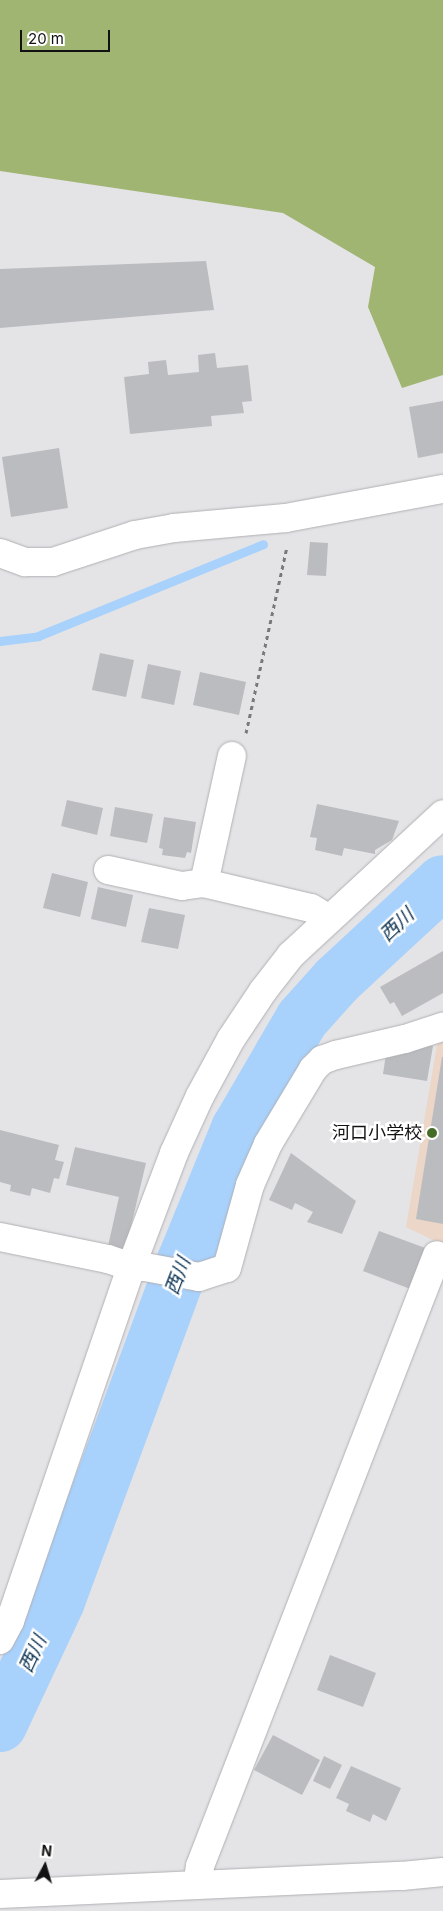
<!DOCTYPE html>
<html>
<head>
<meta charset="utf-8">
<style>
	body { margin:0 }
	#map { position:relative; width:443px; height:1911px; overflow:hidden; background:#e4e4e7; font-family:Inter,"Noto Sans JP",sans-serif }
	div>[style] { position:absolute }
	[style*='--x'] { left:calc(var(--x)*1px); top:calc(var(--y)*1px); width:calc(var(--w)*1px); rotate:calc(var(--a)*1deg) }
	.education>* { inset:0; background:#ebd6c8 }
	.forest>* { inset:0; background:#a1b573 }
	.stream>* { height:9px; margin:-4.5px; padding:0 4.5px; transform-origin:4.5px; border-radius:4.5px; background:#a8d1fb }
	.river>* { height:54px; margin:-27px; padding:0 27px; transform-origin:27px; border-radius:27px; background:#a8d1fb }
	.building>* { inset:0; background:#bbbcbf }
	.path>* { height:3px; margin-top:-1.5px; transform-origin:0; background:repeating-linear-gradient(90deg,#79797b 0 4px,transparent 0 8px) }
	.roads { filter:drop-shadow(0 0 1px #b0b0b4) drop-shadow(0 0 1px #b0b0b4) }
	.minor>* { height:28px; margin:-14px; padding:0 14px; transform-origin:14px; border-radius:14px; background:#fff }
	.dots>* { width:14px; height:14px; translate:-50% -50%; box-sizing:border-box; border:2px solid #fff; border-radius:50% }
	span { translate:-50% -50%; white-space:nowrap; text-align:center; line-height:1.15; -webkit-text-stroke:5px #fff; paint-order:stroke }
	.poi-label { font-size:18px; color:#121213 }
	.right { translate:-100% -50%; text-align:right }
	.water-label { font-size:19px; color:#0c3253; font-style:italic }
	.north { position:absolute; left:20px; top:1841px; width:50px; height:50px; -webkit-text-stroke:4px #fff; paint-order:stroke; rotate:6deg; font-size:14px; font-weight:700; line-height:20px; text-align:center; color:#121213 }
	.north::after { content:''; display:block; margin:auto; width:18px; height:22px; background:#121213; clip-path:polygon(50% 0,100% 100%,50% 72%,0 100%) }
	.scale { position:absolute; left:20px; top:30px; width:90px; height:22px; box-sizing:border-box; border:2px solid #121213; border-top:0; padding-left:6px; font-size:15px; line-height:18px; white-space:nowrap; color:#121213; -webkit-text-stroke:4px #fff; paint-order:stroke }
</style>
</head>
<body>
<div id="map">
	<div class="education">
		<i style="clip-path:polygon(443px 1037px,443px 1245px,406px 1227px,438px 1039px)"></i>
	</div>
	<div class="forest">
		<i style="clip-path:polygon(0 0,443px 0,443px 375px,402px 388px,368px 307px,375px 267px,283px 213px,0 171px)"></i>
	</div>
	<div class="stream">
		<i style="--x:0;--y:641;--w:38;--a:-7"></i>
		<i style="--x:38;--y:636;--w:243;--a:-22.2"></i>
	</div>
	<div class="river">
		<i style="--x:0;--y:1725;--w:137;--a:-64.9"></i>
		<i style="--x:58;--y:1601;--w:363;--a:-69.7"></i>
		<i style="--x:184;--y:1261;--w:143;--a:-67.8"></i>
		<i style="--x:238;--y:1129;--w:127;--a:-59.8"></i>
		<i style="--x:302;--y:1019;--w:52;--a:-48.1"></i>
		<i style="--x:337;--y:980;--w:144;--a:-42.8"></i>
	</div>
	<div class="building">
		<i style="clip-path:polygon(206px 261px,214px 310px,0 328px,0 269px)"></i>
		<i style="clip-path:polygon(215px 353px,217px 368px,248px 365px,252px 401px,242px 402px,244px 413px,211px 416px,212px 426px,130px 434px,124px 377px,149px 374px,148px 362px,166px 360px,168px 375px,199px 372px,198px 355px)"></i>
		<i style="clip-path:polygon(443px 401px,443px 453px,418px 458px,409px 407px)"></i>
		<i style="clip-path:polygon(59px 448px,68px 508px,11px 517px,2px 457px)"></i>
		<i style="clip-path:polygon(310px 542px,328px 543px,326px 576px,307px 575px)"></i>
		<i style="clip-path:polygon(100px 653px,134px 660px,126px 697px,92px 690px)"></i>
		<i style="clip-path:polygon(148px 664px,181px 671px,174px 705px,141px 698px)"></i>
		<i style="clip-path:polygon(200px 672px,246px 682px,239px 715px,193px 705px)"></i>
		<i style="clip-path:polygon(67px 800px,103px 808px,97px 835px,61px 826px)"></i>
		<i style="clip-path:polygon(317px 804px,399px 821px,392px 840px,375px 850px,375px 854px,344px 848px,342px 856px,315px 850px,317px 838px,310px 837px)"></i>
		<i style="clip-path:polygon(115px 807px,153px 814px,147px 843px,110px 836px)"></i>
		<i style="clip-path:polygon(164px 817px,196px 822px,191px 853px,187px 852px,185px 858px,162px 855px,163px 849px,159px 848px)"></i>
		<i style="clip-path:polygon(52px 873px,88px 882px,80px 917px,43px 908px)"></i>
		<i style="clip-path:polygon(98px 887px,133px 895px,126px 927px,91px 919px)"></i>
		<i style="clip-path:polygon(149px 908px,185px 915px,178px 949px,141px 942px)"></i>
		<i style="clip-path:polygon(443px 951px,443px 993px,402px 1016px,394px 1002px,390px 1004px,380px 987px)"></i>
		<i style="clip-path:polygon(416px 1043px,433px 1046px,427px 1081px,383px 1074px,386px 1054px)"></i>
		<i style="clip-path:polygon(442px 1057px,443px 1057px,443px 1224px,416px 1219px)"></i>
		<i style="clip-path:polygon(0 1130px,59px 1145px,55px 1160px,64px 1162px,59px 1179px,54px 1178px,50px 1193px,32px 1188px,30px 1196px,10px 1191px,11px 1185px,0 1182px)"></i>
		<i style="clip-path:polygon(75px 1147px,146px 1163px,127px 1243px,123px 1249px,108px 1246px,119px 1197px,66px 1185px)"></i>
		<i style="clip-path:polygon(291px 1153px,356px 1201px,342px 1234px,307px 1222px,313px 1212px,295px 1203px,292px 1210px,269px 1200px)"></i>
		<i style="clip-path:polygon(379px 1231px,428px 1249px,413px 1290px,363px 1271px)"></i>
		<i style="clip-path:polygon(330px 1655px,376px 1673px,363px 1707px,317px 1690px)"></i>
		<i style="clip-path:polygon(273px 1735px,320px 1760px,302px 1795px,254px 1770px)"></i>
		<i style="clip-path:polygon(324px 1756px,342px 1765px,330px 1789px,313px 1781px)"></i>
		<i style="clip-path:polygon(351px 1766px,401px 1788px,386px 1821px,373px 1814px,370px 1822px,346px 1811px,349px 1804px,336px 1798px)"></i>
	</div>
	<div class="path">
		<i style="--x:246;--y:733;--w:191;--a:-77.6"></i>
	</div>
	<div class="roads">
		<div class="minor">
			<i style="--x:0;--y:553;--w:27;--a:20"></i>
			<i style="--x:25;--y:562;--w:28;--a:0"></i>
			<i style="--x:53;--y:562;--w:86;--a:-18.2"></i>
			<i style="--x:135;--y:535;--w:40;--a:-10"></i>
			<i style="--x:174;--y:528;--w:112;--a:-5.1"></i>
			<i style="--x:286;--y:518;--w:160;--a:-10.5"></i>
			<i style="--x:108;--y:870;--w:76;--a:12.2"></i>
			<i style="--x:182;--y:886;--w:22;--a:-8"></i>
			<i style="--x:204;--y:883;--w:110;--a:13.2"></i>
			<i style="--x:311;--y:908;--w:21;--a:31"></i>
			<i style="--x:204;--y:883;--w:130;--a:-77.6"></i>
			<i style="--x:0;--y:1237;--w:110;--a:11.5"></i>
			<i style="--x:108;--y:1259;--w:24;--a:19"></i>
			<i style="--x:131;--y:1267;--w:14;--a:0"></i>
			<i style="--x:145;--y:1267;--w:55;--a:10.5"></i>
			<i style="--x:199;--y:1277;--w:29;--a:-18"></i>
			<i style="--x:227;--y:1268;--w:86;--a:-74.5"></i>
			<i style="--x:250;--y:1185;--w:45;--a:-66.3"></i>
			<i style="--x:268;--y:1144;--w:87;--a:-59"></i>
			<i style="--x:313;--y:1069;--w:13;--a:-45"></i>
			<i style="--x:322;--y:1060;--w:15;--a:-20"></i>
			<i style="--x:336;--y:1055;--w:71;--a:-13.1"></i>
			<i style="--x:405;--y:1039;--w:40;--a:-18"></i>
			<i style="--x:0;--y:1640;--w:21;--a:-62"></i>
			<i style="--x:10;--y:1621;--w:374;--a:-71.1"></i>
			<i style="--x:131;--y:1267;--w:122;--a:-69.3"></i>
			<i style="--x:174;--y:1153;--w:63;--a:-65.5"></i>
			<i style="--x:200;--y:1096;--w:65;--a:-61.5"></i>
			<i style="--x:231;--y:1039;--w:58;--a:-56.3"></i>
			<i style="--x:263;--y:991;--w:46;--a:-52.1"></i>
			<i style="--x:291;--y:955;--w:207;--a:-42.8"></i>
			<i style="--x:197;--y:1885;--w:19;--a:-81"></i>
			<i style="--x:200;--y:1866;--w:655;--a:-68.8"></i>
			<i style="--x:0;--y:1894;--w:402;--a:-2.6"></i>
			<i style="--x:402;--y:1876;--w:41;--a:-5.6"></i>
		</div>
	</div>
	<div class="dots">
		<i style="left:432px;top:1133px;background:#466d28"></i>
	</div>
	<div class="poi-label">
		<span class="right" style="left:422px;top:1133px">河口小学校</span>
	</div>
	<div class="water-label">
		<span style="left:397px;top:925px;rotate:-43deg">西川</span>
		<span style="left:178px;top:1276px;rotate:-69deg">西川</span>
		<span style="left:33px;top:1654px;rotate:-65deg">西川</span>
	</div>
	<div class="north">N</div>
	<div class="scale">20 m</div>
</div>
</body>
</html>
